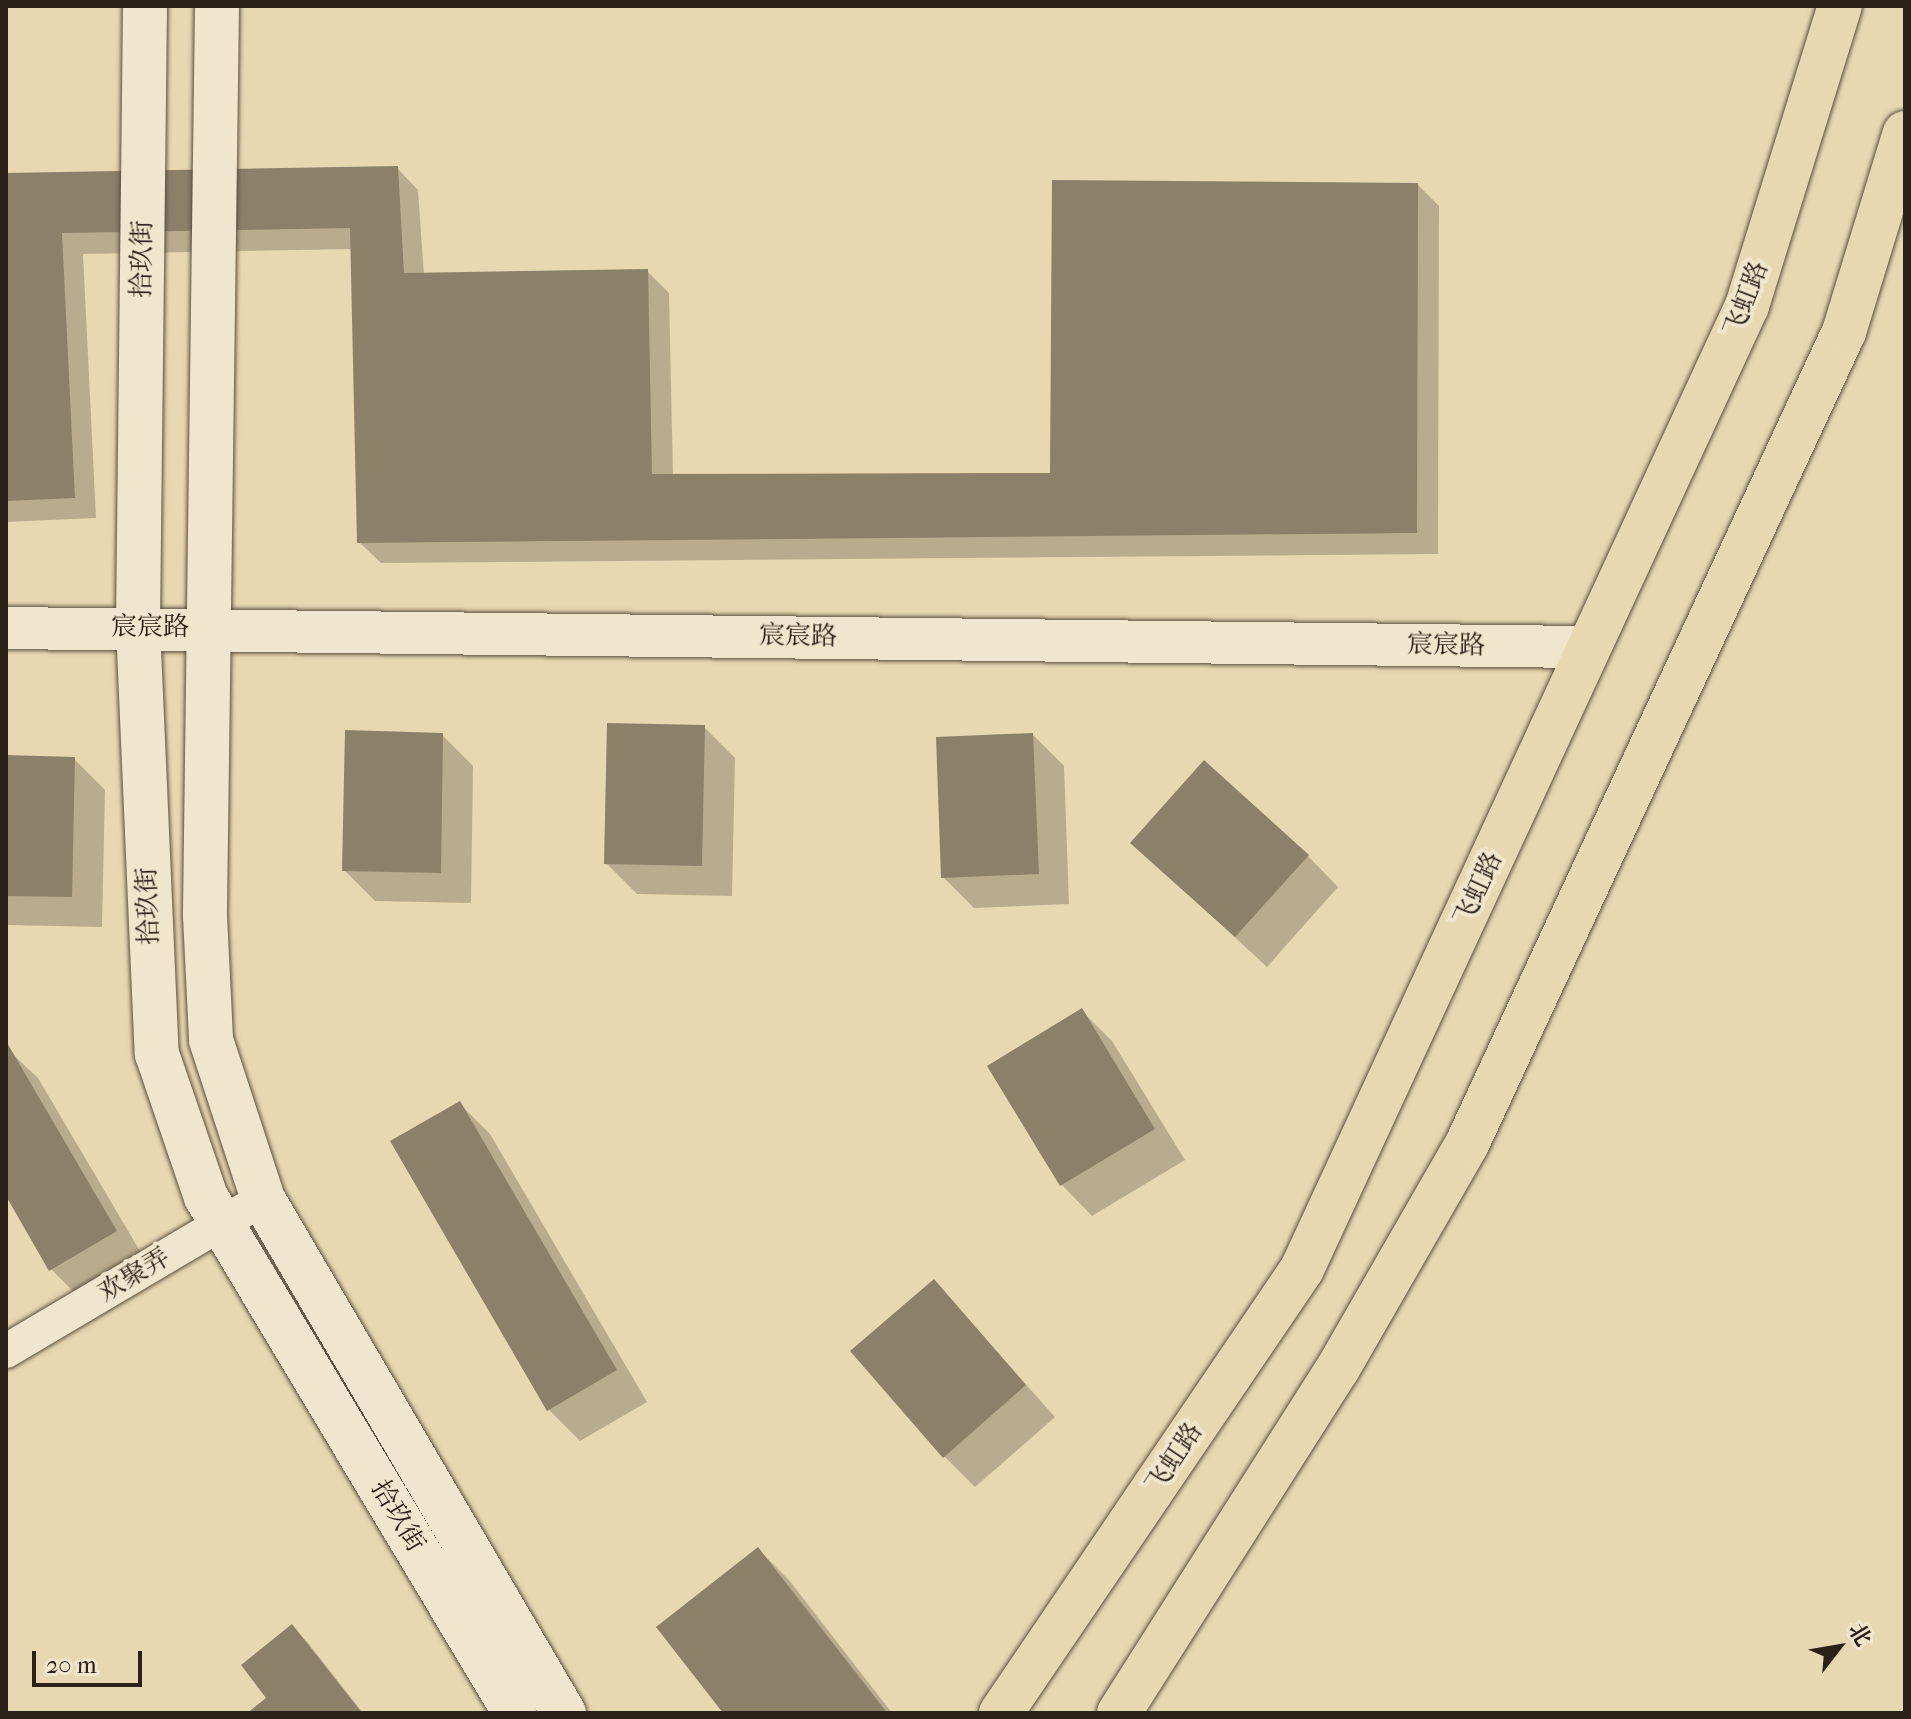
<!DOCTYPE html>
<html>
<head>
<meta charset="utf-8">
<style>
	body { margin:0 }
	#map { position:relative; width:1911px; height:1719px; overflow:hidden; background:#e8d8b2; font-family:"IM FELL French Canon","Noto Serif SC",serif }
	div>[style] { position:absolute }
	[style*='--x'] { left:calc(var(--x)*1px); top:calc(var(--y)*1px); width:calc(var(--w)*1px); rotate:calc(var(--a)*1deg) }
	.shadow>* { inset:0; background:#0003 }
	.building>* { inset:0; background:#8d8069 }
	.roads { filter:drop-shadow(0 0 2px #5a4f3f) drop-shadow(0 0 2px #5a4f3f) }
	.minor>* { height:34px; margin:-17px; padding:0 17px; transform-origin:17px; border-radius:17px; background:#f0e6cd }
	.tertiary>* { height:42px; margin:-21px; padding:0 21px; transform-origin:21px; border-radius:21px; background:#f0e6cd }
	.secondary>* { height:44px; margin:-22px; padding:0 22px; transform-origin:22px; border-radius:22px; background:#f0e6cd }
	.primary>* { height:44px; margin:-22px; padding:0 22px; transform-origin:22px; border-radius:22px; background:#e8d8b2 }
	span { translate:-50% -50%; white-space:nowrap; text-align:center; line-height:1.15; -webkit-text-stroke:8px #f0e6cd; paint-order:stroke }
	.street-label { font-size:26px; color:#2b2119 }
	.frame { position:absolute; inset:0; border:8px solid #2b2119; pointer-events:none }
	.north { position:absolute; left:1799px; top:1607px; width:80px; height:80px; -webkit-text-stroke:6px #f0e6cd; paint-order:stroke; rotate:59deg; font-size:22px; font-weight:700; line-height:32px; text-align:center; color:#2b2119 }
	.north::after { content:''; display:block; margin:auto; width:28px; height:36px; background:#2b2119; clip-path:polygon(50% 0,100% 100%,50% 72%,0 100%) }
	.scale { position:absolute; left:32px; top:1651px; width:110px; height:36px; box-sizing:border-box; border:4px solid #2b2119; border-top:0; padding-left:10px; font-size:24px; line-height:28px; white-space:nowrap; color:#2b2119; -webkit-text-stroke:6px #f0e6cd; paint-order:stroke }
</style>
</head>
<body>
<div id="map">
	<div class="shadow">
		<i style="clip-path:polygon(397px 168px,418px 190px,424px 275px,647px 271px,669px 293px,673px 476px,1052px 475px,1418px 185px,1439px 206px,1438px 554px,381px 563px,359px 542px,353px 249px,83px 254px,96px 518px,6px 522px,6px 177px)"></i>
		<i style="clip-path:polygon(704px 727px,735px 758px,732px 896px,637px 894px,606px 863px)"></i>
		<i style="clip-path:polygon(442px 735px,473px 766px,471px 903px,375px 901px,344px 870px)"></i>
		<i style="clip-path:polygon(1033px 735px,1064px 766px,1069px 904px,974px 908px,943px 877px)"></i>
		<i style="clip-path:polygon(6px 757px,74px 759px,105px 790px,102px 927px,6px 925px)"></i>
		<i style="clip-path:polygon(1133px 843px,1308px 856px,1338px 887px,1267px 967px)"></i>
		<i style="clip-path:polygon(1082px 1011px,1112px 1041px,1185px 1160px,1092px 1216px,1062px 1185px)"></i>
		<i style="clip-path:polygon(6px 1048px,38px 1078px,147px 1263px,82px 1300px,51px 1269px,6px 1192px)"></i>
		<i style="clip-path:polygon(459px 1103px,490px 1134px,647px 1402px,580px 1441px,549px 1410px,393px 1142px)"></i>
		<i style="clip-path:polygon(934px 1281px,1055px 1417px,975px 1487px,944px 1456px)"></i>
		<i style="clip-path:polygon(758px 1549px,789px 1580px,892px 1713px,726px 1713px)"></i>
		<i style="clip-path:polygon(292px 1627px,308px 1643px,363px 1713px,250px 1713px,269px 1698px)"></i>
	</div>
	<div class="building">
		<i style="clip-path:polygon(398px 166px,404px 273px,648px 269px,652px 474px,1050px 473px,1052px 180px,1418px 183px,1417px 533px,357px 543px,350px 228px,62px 233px,75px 498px,6px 501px,6px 173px)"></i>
		<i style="clip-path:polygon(607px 723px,705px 725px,702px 866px,604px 864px)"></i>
		<i style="clip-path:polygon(345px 730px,443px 733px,441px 873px,342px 871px)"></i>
		<i style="clip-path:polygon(1033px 733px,1039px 874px,941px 878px,936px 737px)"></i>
		<i style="clip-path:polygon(6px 755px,75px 757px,72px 897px,6px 896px)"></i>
		<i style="clip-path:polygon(1204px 760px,1309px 855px,1235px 937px,1130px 843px)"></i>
		<i style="clip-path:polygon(1082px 1008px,1155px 1129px,1060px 1186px,987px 1066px)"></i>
		<i style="clip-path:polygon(6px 1041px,117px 1231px,49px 1271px,6px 1196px)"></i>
		<i style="clip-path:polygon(460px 1101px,617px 1370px,547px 1411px,390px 1141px)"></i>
		<i style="clip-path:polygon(934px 1279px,1026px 1385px,943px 1458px,850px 1351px)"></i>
		<i style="clip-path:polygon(758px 1547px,885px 1710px,881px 1713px,723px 1713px,656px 1627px)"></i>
		<i style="clip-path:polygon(292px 1624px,362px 1713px,247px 1713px,266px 1698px,241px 1665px)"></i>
	</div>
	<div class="roads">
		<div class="minor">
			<i style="--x:6;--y:1351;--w:299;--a:-30.6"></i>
		</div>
		<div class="tertiary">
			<i style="--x:6;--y:628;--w:1583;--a:0.69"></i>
		</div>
		<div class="secondary">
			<i style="--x:145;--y:6;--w:620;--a:90.65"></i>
			<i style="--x:138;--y:626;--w:428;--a:87.5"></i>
			<i style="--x:157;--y:1054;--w:151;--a:71.1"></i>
			<i style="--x:206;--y:1197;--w:601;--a:59.09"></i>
			<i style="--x:217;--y:6;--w:910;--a:90.76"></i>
			<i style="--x:205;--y:916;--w:124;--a:87.2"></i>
			<i style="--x:211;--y:1040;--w:167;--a:71.9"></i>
			<i style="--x:263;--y:1199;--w:596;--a:59.65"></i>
		</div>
		<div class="primary">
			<i style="--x:1001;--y:1713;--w:536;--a:-55.87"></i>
			<i style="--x:1302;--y:1269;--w:1061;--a:-65.2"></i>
			<i style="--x:1747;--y:306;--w:314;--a:-72.8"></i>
			<i style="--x:1119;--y:1713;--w:406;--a:-57.6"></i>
			<i style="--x:1337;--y:1370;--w:261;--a:-60.1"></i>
			<i style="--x:1467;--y:1144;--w:895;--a:-65.1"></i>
			<i style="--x:1844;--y:332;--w:208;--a:-73"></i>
		</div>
	</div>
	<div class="street-label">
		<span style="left:142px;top:259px;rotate:-89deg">拾玖街</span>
		<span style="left:1746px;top:299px;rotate:-69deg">飞虹路</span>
		<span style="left:150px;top:627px">宸宸路</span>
		<span style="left:798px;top:636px;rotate:1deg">宸宸路</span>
		<span style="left:1446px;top:645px;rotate:1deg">宸宸路</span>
		<span style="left:1478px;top:889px;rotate:-65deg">飞虹路</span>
		<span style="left:148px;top:906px;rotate:-92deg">拾玖街</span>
		<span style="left:134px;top:1275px;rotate:-31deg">欢聚弄</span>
		<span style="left:1174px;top:1458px;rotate:-56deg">飞虹路</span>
		<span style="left:398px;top:1516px;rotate:59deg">拾玖街</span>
	</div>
	<div class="frame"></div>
	<div class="north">北</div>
	<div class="scale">20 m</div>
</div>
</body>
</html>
